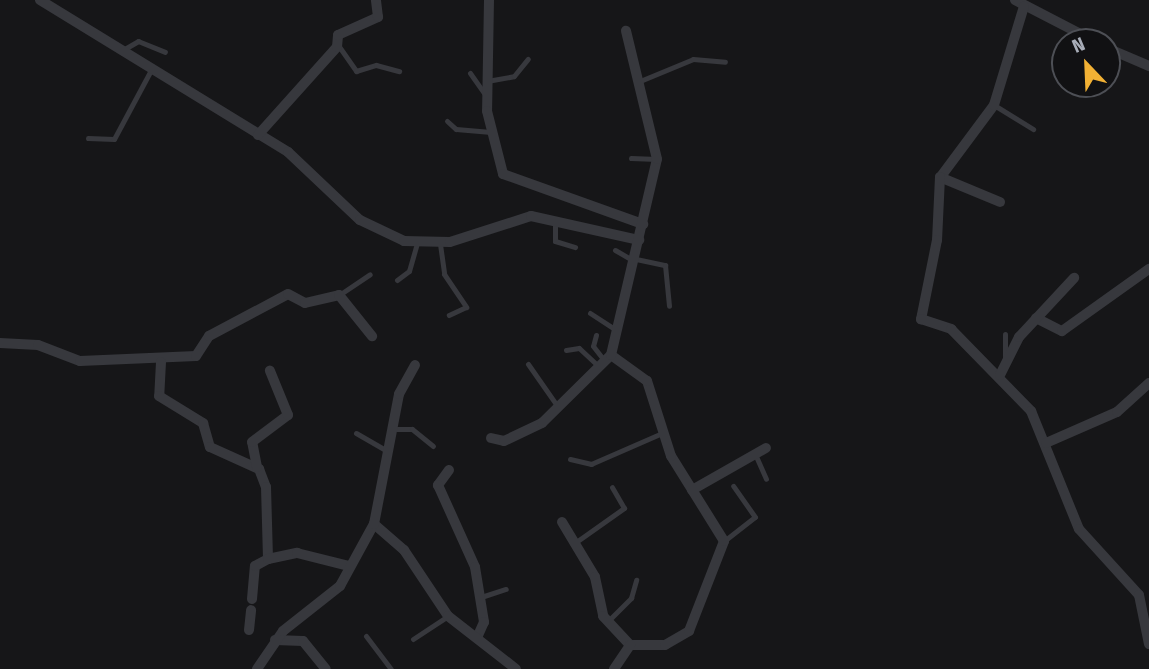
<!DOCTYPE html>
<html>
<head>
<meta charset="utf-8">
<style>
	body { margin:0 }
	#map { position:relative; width:1149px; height:669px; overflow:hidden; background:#161618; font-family:"Fira Sans Condensed",sans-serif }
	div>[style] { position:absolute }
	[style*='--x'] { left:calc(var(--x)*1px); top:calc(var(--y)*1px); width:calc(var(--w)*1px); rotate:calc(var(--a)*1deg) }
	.service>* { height:5px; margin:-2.5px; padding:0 2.5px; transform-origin:2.5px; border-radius:2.5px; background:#37383d }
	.minor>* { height:10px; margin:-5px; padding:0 5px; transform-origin:5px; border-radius:5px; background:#37383d }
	span { translate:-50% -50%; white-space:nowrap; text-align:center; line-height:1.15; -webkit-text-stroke:5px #111113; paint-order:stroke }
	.north { position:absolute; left:1051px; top:28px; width:70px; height:70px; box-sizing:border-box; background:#111113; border:2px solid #4d4f55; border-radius:50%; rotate:337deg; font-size:19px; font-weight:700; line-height:28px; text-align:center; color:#a8adb8 }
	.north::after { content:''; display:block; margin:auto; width:24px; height:32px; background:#f2b134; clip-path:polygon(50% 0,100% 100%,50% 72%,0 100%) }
</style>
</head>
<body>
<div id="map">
	<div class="service">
		<i style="--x:338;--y:45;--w:32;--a:55"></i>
		<i style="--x:356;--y:71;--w:21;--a:-17"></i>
		<i style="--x:376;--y:65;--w:24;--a:15"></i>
		<i style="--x:121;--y:51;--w:20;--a:-30"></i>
		<i style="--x:138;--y:41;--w:29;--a:22"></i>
		<i style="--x:470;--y:73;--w:28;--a:55"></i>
		<i style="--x:487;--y:81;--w:27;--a:-10"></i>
		<i style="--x:514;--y:76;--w:22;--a:-51"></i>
		<i style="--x:640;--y:81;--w:57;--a:-22.5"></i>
		<i style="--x:693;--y:59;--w:32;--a:5"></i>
		<i style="--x:994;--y:105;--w:46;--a:31.6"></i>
		<i style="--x:447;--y:121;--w:12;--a:42"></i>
		<i style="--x:456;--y:129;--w:35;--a:5"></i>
		<i style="--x:88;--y:138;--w:26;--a:2"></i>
		<i style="--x:114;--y:139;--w:78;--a:-61.8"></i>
		<i style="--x:631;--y:158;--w:26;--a:2"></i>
		<i style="--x:555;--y:222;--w:19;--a:90"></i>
		<i style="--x:555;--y:241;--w:21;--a:17"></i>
		<i style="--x:440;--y:244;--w:30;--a:82"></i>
		<i style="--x:444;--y:274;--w:40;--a:56"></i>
		<i style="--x:466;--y:307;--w:19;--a:155"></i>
		<i style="--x:615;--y:250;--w:22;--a:30"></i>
		<i style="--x:636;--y:259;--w:30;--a:12"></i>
		<i style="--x:665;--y:265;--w:41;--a:84.4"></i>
		<i style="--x:397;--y:280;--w:15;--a:-37"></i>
		<i style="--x:409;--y:271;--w:29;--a:-74"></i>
		<i style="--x:339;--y:295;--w:37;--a:-34"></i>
		<i style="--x:590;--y:313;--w:30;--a:33"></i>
		<i style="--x:596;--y:335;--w:11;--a:105"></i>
		<i style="--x:593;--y:346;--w:18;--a:52"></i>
		<i style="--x:566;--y:350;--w:13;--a:-9"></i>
		<i style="--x:579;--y:348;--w:26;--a:43"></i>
		<i style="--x:1005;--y:363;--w:29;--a:-90"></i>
		<i style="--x:528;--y:364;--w:52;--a:55.1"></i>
		<i style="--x:393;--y:429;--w:19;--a:0"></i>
		<i style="--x:412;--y:429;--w:27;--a:39"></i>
		<i style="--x:356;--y:433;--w:36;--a:30"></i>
		<i style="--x:755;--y:454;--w:27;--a:66"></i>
		<i style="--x:570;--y:459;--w:22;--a:13"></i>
		<i style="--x:591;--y:464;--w:77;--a:-23.6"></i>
		<i style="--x:724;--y:541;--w:39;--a:-38"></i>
		<i style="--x:755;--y:517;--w:38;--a:-125"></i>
		<i style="--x:576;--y:542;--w:59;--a:-35.3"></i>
		<i style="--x:624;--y:508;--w:24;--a:-120"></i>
		<i style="--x:481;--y:597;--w:26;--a:-18"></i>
		<i style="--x:608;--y:621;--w:33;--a:-45"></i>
		<i style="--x:631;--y:598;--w:19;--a:-74"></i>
		<i style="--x:366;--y:636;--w:41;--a:52.9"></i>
		<i style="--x:413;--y:639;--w:42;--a:-33.3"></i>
	</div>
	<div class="minor">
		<i style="--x:40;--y:0;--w:291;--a:31.5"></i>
		<i style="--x:288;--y:152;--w:99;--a:43.4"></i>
		<i style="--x:360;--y:220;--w:49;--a:25.5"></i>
		<i style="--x:404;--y:241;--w:46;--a:1.2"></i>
		<i style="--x:450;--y:242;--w:85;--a:-17.8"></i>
		<i style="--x:531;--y:216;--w:111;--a:12.5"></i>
		<i style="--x:489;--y:0;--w:111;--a:91"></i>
		<i style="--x:487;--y:111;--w:65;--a:75.7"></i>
		<i style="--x:503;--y:174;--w:149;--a:19.7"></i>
		<i style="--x:1015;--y:0;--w:91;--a:27.4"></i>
		<i style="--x:1107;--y:48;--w:46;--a:23.2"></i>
		<i style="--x:258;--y:135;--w:118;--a:-48.1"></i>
		<i style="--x:337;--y:47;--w:12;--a:-85"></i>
		<i style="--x:338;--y:35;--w:44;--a:-24.2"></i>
		<i style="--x:378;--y:17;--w:17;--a:-97"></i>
		<i style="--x:942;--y:175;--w:87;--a:-53.4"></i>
		<i style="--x:994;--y:105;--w:103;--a:-73.1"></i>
		<i style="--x:1000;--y:202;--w:65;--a:-157.4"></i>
		<i style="--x:940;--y:177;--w:63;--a:92.7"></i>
		<i style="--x:937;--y:240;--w:81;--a:101.4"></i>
		<i style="--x:921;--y:319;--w:32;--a:18"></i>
		<i style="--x:951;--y:329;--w:115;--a:45.7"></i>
		<i style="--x:1031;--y:411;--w:127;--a:67.9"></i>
		<i style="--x:1079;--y:529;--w:89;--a:47.7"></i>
		<i style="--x:1139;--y:595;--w:50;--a:78.5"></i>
		<i style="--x:1036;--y:318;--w:29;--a:27"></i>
		<i style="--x:1062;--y:331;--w:107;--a:-35.5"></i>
		<i style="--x:0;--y:343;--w:38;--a:3"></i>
		<i style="--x:38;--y:345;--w:45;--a:20.9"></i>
		<i style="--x:80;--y:361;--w:116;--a:-2.5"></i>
		<i style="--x:196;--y:356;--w:24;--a:-57"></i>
		<i style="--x:209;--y:336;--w:89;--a:-28"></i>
		<i style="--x:288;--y:294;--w:19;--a:28"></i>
		<i style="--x:305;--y:303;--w:35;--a:-13"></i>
		<i style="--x:339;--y:295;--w:53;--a:51.2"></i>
		<i style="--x:161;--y:362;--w:34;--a:93"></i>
		<i style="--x:159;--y:396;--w:52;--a:31.5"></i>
		<i style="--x:203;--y:423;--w:25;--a:74"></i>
		<i style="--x:210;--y:447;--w:54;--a:24.2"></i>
		<i style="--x:259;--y:469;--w:19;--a:69"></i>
		<i style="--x:266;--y:487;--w:72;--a:88.4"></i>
		<i style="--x:1000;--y:375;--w:42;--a:-63.4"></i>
		<i style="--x:1019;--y:337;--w:81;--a:-47"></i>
		<i style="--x:491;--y:438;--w:13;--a:13"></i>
		<i style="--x:504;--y:441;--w:42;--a:-25.3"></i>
		<i style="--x:542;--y:423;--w:97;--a:-44.6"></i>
		<i style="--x:1046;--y:443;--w:77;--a:-23.6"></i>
		<i style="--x:1117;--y:412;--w:43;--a:-42.2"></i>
		<i style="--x:257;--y:467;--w:25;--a:-101"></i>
		<i style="--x:252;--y:442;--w:45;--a:-36.9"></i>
		<i style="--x:288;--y:415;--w:48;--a:-112.2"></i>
		<i style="--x:449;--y:470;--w:19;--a:126"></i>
		<i style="--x:438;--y:485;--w:90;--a:65.7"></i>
		<i style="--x:475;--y:567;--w:56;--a:80.7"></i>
		<i style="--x:484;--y:622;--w:17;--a:114"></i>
		<i style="--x:692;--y:490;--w:85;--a:-29.6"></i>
		<i style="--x:562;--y:522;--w:64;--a:59"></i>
		<i style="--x:595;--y:577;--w:40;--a:78"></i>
		<i style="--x:603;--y:616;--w:40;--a:47"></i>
		<i style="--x:630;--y:645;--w:35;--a:0"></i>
		<i style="--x:665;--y:645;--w:28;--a:-30"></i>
		<i style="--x:689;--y:631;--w:97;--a:-68.7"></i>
		<i style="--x:724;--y:541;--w:100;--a:-121.9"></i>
		<i style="--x:671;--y:456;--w:79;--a:-107.7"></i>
		<i style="--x:647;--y:381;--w:44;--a:-144.2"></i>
		<i style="--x:611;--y:355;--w:201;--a:-76.8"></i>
		<i style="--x:657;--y:159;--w:132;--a:-103.6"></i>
		<i style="--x:374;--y:524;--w:40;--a:41"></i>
		<i style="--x:404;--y:550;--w:79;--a:56.3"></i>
		<i style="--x:448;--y:616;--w:86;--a:37.9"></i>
		<i style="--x:252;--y:599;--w:33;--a:-85"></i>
		<i style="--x:255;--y:566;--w:15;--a:-28"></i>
		<i style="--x:268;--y:559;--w:30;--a:-12"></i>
		<i style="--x:297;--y:553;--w:54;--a:14"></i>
		<i style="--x:249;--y:630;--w:20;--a:-84"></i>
		<i style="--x:275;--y:640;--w:28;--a:2"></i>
		<i style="--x:303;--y:641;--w:36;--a:51"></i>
		<i style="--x:257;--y:669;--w:46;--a:-55.6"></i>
		<i style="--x:283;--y:631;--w:73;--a:-38.3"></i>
		<i style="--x:340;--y:586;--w:71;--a:-61.3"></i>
		<i style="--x:374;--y:524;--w:132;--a:-79.1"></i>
		<i style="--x:399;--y:394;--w:33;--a:-61"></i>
		<i style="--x:614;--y:669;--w:29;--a:-56"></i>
	</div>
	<div class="north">N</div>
</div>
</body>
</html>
